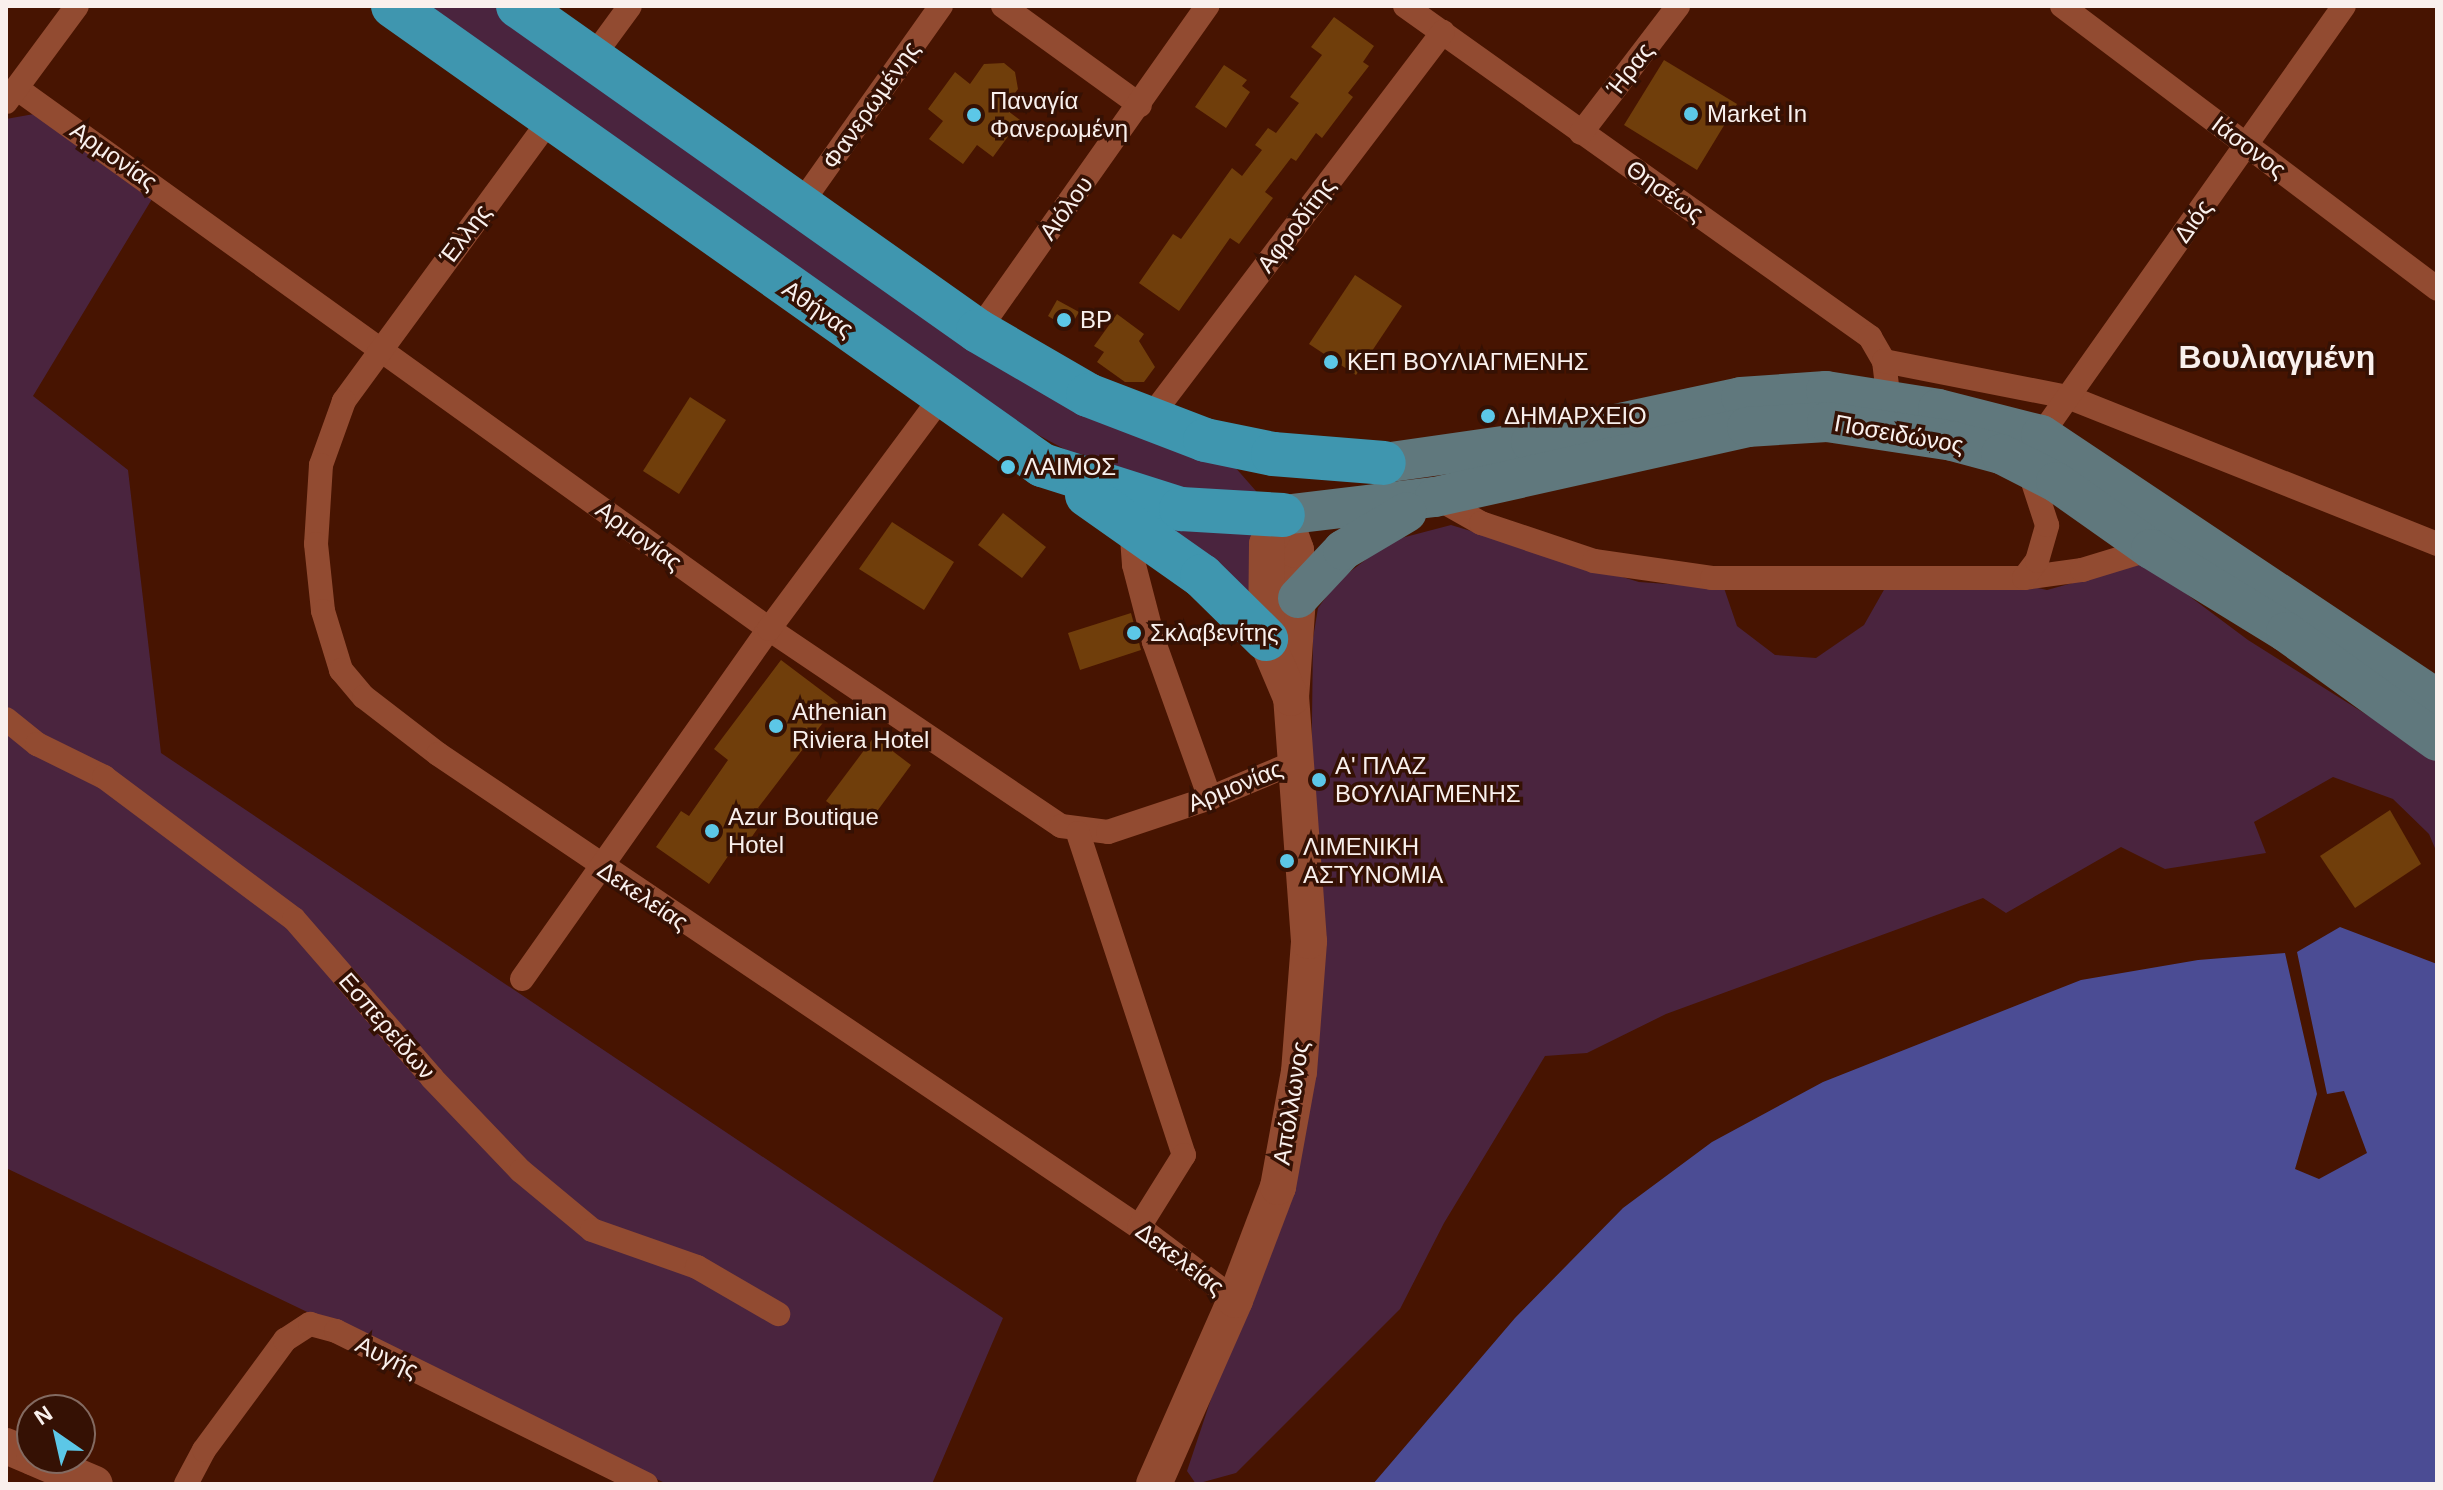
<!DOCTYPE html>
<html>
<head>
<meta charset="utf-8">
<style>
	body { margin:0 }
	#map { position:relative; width:2443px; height:1490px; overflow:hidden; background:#471401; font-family:Arial,sans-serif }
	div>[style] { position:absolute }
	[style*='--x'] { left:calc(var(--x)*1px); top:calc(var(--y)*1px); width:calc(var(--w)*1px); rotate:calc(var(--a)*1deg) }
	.green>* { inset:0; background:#4a243e }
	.water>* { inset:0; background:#4b4c94 }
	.building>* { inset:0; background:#703e0b }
	.street>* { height:24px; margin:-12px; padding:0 12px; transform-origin:12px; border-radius:12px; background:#924b31 }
	.secondary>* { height:36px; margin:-18px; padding:0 18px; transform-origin:18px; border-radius:18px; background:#924b31 }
	.primary>* { height:40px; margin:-20px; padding:0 20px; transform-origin:20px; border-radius:20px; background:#60787d }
	.highway>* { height:44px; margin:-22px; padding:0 22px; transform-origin:22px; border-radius:22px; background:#3f96af }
	.dots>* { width:22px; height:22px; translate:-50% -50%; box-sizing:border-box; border:4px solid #351104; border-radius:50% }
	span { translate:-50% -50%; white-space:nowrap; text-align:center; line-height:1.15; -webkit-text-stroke:7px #351104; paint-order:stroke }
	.street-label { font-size:24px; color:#f9f0ed }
	.poi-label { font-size:24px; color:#f9f0ed }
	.left { translate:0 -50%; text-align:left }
	.district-label { font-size:32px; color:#f9f0ed; font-weight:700 }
	.frame { position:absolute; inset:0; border:8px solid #f9f0ed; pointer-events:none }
	.north { position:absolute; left:16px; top:1394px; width:80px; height:80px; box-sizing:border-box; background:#351104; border:2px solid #836a61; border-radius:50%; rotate:326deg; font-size:22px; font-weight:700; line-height:32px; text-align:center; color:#f9f0ed }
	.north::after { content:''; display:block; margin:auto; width:28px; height:36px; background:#5cc7e7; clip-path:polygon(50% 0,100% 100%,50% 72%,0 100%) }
</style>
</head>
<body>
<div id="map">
	<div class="green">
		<i style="clip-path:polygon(429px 6px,493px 6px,1044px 390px,1234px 466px,1263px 499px,1228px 503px,1094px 465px,1014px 422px)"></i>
		<i style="clip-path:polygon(34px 114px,152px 199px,33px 396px,128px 470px,161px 753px,1003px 1318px,932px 1484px,667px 1484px,6px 1168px,6px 119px)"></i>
		<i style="clip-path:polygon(1163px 516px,1253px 528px,1260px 620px,1187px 549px)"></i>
		<i style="clip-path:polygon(1451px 525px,1639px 582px,1724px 588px,1737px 626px,1775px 655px,1816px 658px,1864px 625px,1885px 588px,1997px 579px,2047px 590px,2145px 563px,2248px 640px,2437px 759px,2437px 853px,2429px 834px,2393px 799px,2333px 777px,2254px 822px,2266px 853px,2165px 869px,2121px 847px,2006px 913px,1983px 898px,1666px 1014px,1587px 1053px,1545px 1056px,1444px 1223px,1400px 1309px,1236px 1473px,1196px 1484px,1187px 1471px,1222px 1366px,1308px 1045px,1313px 638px,1318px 608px,1338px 581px,1390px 541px)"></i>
	</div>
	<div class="water">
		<i style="clip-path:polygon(2340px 927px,2437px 964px,2437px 1484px,1373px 1484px,1515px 1318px,1623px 1208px,1712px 1142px,1823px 1082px,2081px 980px,2198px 960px,2285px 953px,2317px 1094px,2295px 1169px,2319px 1179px,2367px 1153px,2344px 1091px,2327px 1094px,2297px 952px)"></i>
	</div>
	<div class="building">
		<i style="clip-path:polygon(1334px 17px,1374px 46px,1363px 62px,1369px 66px,1348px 93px,1353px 97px,1322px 138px,1316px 133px,1296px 161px,1291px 158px,1265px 192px,1273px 198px,1239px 244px,1230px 238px,1179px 311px,1139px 283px,1173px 234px,1181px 239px,1232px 168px,1242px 176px,1262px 150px,1255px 145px,1268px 128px,1276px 133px,1299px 103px,1290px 97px,1322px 55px,1311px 47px)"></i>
		<i style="clip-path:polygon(1664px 60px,1737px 104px,1697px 170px,1624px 125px)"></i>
		<i style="clip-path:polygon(1004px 63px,1015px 72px,1018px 89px,1004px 108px,1020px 120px,993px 157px,977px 145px,963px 164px,929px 139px,943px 121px,928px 109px,955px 72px,970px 84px,984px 64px)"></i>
		<i style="clip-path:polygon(1224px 65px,1247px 80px,1242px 86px,1250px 92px,1226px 128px,1195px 107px)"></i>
		<i style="clip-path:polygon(1355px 275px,1402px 306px,1356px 375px,1309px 344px)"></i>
		<i style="clip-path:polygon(1057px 300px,1079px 312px,1069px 329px,1048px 316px)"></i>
		<i style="clip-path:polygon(1117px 314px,1144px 334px,1139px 341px,1155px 367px,1144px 382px,1125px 382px,1097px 362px,1104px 352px,1094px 346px)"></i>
		<i style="clip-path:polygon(690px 397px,726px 420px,679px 494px,643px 471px)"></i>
		<i style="clip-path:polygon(1003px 513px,1046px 547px,1022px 578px,978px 545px)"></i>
		<i style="clip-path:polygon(892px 522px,954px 562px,924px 610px,859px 569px)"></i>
		<i style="clip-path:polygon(1131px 613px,1141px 650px,1080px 670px,1068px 633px)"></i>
		<i style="clip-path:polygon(781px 660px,838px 703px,758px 808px,767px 815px,742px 851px,735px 846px,709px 884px,656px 847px,681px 811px,689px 816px,728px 760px,714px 749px)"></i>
		<i style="clip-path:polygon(874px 737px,911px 765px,864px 829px,826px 801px)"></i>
		<i style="clip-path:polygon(2390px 810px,2421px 864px,2355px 908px,2320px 856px)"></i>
	</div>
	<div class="street">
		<i style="--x:1003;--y:6;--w:169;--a:35.9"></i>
		<i style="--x:1405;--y:6;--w:571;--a:35.44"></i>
		<i style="--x:1870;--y:337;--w:28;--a:60"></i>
		<i style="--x:1884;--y:361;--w:38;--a:83"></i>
		<i style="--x:2062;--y:6;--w:470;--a:37"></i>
		<i style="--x:592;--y:58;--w:64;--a:-53.8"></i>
		<i style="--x:19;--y:90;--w:924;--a:35.7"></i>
		<i style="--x:769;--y:629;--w:352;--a:34"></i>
		<i style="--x:1061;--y:826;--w:47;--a:7.3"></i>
		<i style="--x:1108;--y:832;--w:108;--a:-18.4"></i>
		<i style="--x:1210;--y:798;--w:95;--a:-22.8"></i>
		<i style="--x:6;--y:102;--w:119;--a:-53.5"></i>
		<i style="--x:551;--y:118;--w:351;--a:126.2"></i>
		<i style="--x:344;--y:401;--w:68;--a:109.8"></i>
		<i style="--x:321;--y:465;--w:79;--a:93.6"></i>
		<i style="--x:316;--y:544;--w:67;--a:84"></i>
		<i style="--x:323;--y:611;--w:62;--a:73"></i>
		<i style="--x:341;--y:670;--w:35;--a:50"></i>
		<i style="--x:364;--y:697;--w:93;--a:37.6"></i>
		<i style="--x:438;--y:754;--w:846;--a:34.01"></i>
		<i style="--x:1139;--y:1227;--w:121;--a:37.2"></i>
		<i style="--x:1581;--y:133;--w:160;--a:-52.6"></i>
		<i style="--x:800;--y:205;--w:244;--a:-54.7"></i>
		<i style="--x:978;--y:331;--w:398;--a:-54.8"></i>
		<i style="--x:1884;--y:361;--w:187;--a:11.1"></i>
		<i style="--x:2068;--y:397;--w:397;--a:21.7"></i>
		<i style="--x:1149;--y:419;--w:486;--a:-52.8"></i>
		<i style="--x:2041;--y:435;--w:525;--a:-54.77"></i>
		<i style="--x:1435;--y:497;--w:53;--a:29.5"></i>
		<i style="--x:1481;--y:523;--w:119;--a:18.6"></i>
		<i style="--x:1594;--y:561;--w:119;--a:8.2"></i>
		<i style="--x:1712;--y:578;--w:312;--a:0"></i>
		<i style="--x:2024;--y:578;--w:59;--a:-7.9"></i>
		<i style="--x:2082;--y:570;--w:72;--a:-16.9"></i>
		<i style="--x:1131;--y:524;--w:41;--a:85.8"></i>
		<i style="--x:1134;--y:565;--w:80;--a:75.4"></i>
		<i style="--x:1154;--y:642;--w:166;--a:70.3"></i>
		<i style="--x:2024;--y:578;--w:21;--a:-53"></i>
		<i style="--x:2037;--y:561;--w:37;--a:-74"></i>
		<i style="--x:2047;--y:525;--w:61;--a:-108.1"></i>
		<i style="--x:6;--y:719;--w:40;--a:39"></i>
		<i style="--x:37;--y:744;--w:75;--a:26.2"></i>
		<i style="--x:104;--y:777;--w:237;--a:36.8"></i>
		<i style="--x:294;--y:919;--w:211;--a:49"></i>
		<i style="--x:432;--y:1078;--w:129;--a:46.3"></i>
		<i style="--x:521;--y:1171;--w:92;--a:39.7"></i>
		<i style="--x:592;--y:1230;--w:111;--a:19.4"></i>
		<i style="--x:697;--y:1267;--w:94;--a:30.1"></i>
		<i style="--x:1078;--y:833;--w:339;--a:71.8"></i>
		<i style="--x:1184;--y:1155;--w:85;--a:122"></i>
		<i style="--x:522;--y:979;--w:428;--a:-54.8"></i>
		<i style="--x:769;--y:629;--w:289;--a:-53.4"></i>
		<i style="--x:186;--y:1484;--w:38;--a:-62"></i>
		<i style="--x:204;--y:1450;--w:137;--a:-53.6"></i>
		<i style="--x:285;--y:1340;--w:30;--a:-33"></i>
		<i style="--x:310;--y:1324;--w:27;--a:15"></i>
		<i style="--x:336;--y:1331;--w:346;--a:26.3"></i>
	</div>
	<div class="secondary">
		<i style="--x:6;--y:1446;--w:28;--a:23"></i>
		<i style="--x:34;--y:1458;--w:66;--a:23.1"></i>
		<i style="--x:1154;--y:1484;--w:201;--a:-66.2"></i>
		<i style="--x:1235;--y:1300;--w:121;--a:-69.2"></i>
		<i style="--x:1278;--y:1187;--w:117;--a:-79.7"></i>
		<i style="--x:1299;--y:1072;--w:131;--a:-85.6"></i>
		<i style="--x:1309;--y:941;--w:244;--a:-94.2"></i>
		<i style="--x:1291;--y:698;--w:100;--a:-86"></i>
		<i style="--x:1298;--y:598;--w:48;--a:-92.4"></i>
		<i style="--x:1296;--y:550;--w:37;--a:-110"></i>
		<i style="--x:1283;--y:515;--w:33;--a:119"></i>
		<i style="--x:1267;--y:544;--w:95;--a:90.6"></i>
		<i style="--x:1266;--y:639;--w:64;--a:67"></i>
	</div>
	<div class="primary">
		<i style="--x:1384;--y:463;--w:148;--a:-8.1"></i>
		<i style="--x:1531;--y:442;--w:215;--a:-12.1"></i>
		<i style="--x:1741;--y:397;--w:85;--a:-4"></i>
		<i style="--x:1826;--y:391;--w:113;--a:9.1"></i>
		<i style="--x:1938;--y:409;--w:106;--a:14.2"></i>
		<i style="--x:2041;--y:435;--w:476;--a:33.7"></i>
		<i style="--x:1283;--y:515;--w:153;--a:-6.8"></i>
		<i style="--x:1435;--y:497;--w:320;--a:-12.6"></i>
		<i style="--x:1747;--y:427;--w:80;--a:-3.6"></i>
		<i style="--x:1827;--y:422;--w:126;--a:8.6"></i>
		<i style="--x:1952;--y:441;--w:51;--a:14.9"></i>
		<i style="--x:2001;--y:454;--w:62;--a:27"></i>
		<i style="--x:2056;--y:482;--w:116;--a:35.2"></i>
		<i style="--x:2151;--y:549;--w:158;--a:31.6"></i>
		<i style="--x:2286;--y:632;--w:186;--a:35.8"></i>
		<i style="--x:1298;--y:598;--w:66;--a:-46.8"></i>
		<i style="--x:1343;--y:550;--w:74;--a:-30.7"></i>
	</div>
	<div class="highway">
		<i style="--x:393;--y:6;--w:795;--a:35.27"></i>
		<i style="--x:1042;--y:465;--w:146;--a:17.6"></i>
		<i style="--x:1181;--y:509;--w:102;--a:3.4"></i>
		<i style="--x:518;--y:6;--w:563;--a:35.24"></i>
		<i style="--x:978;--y:331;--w:127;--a:30.2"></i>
		<i style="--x:1088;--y:395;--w:125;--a:21"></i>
		<i style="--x:1205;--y:440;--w:69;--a:11.6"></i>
		<i style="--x:1273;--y:454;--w:111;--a:4.6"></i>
		<i style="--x:1087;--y:495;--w:141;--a:35.2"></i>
		<i style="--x:1202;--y:576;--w:90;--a:44.5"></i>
	</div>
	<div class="dots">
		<i style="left:1691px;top:114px;background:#5cc7e7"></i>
		<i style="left:974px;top:115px;background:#5cc7e7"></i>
		<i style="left:1064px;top:320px;background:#5cc7e7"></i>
		<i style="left:1331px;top:362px;background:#5cc7e7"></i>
		<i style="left:1488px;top:416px;background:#5cc7e7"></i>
		<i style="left:1008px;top:467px;background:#5cc7e7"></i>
		<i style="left:1134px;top:633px;background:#5cc7e7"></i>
		<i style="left:776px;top:726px;background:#5cc7e7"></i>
		<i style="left:1319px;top:780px;background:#5cc7e7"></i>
		<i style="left:712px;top:831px;background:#5cc7e7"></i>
		<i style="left:1287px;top:861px;background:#5cc7e7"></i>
	</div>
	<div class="street-label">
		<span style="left:1630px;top:69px;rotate:-52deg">Ήρας</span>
		<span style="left:871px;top:105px;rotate:-55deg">Φανερωμένης</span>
		<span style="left:2249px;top:147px;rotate:37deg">Ιάσονος</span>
		<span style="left:114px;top:156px;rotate:35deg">Αρμονίας</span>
		<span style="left:1665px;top:191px;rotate:35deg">Θησέως</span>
		<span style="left:1066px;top:208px;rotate:-54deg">Αιόλου</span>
		<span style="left:2193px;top:221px;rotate:-54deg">Διός</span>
		<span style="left:1296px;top:225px;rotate:-53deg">Αφροδίτης</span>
		<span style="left:465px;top:234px;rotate:-53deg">Έλλης</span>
		<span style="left:818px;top:309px;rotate:35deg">Αθήνας</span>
		<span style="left:1899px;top:434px;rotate:10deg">Ποσειδώνος</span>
		<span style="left:639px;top:536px;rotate:36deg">Αρμονίας</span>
		<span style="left:1235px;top:786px;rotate:-22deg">Αρμονίας</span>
		<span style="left:643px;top:896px;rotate:34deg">Δεκελείας</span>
		<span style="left:387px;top:1026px;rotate:49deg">Εσπερείδων</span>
		<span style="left:1291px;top:1103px;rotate:-81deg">Απόλλωνος</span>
		<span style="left:1180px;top:1259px;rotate:37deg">Δεκελείας</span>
		<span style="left:387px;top:1357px;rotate:26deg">Αυγής</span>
	</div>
	<div class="poi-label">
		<span class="left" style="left:990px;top:115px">Παναγία<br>Φανερωμένη</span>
		<span class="left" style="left:1707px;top:114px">Market In</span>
		<span class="left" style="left:1080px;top:320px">BP</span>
		<span class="left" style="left:1347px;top:362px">ΚΕΠ ΒΟΥΛΙΑΓΜΕΝΗΣ</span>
		<span class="left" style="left:1504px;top:416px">ΔΗΜΑΡΧΕΙΟ</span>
		<span class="left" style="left:1024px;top:467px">ΛΑΙΜΟΣ</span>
		<span class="left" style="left:1150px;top:633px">Σκλαβενίτης</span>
		<span class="left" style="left:792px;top:726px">Athenian<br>Riviera Hotel</span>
		<span class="left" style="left:1335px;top:780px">Α' ΠΛΑΖ<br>ΒΟΥΛΙΑΓΜΕΝΗΣ</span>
		<span class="left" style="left:728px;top:831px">Azur Boutique<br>Hotel</span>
		<span class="left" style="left:1303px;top:861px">ΛΙΜΕΝΙΚΗ<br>ΑΣΤΥΝΟΜΙΑ</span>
	</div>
	<div class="district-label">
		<span style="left:2277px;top:357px">Βουλιαγμένη</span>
	</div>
	<div class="frame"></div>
	<div class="north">N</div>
</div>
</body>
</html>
